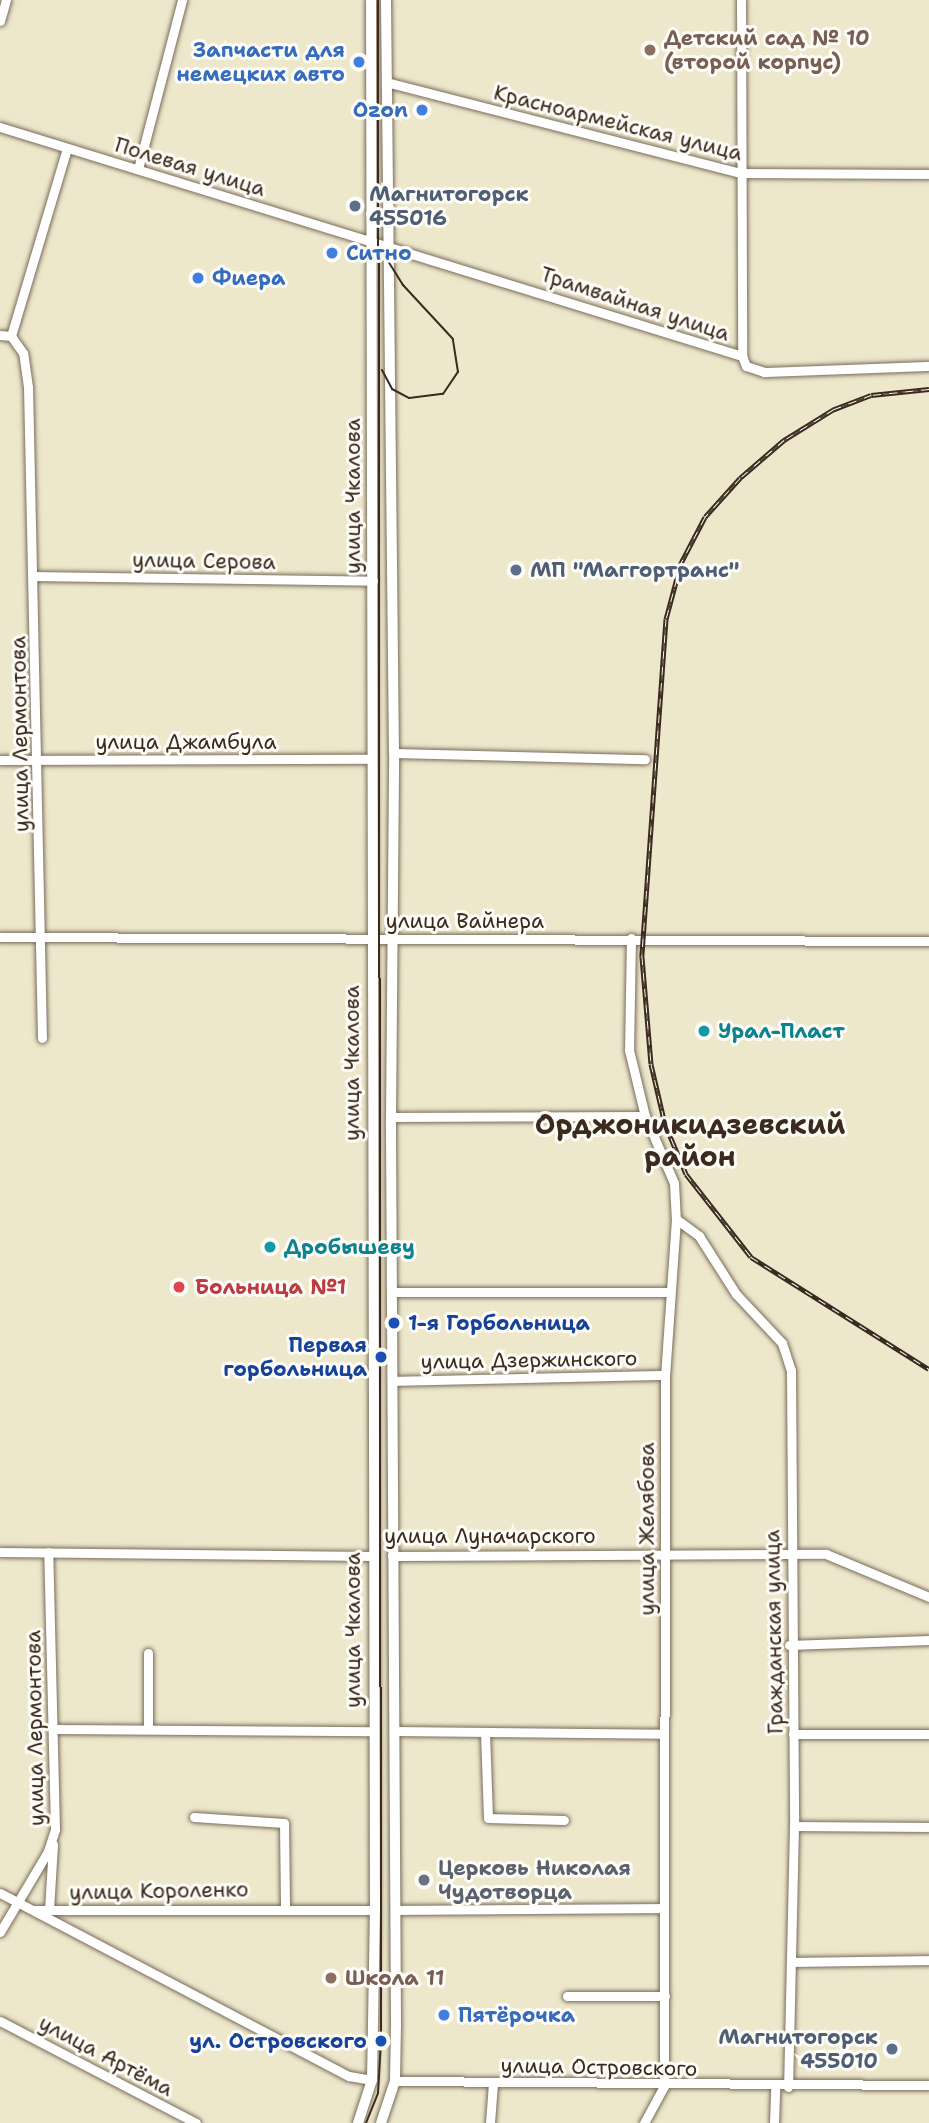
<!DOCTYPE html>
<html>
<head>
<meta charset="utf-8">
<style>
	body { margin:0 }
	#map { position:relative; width:929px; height:2123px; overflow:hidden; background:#ede7cb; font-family:"Shantell Sans",sans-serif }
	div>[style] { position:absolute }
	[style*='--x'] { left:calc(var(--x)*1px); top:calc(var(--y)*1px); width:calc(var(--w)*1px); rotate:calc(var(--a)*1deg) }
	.roads { filter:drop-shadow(0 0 2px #796c5b) drop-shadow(0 0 2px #796c5b) }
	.minor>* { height:9px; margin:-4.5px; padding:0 4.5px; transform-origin:4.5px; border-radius:4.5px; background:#fff }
	.major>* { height:10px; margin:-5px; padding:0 5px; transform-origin:5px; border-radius:5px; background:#fff }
	.tram>* { height:2px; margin:-1px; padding:0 1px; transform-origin:1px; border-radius:1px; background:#3b2a1e }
	.rail>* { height:5px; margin-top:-2.5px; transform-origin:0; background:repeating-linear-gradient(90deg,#fdfcf7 0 8px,#3b2a1e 0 16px); box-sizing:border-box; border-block:2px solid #3b2a1e }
	.dots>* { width:19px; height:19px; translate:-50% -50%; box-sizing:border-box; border:4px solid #fdfcf7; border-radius:50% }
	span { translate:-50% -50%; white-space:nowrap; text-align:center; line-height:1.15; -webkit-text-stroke:6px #fdfcf7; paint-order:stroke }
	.education-label { font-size:21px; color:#785e54; font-weight:700 }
	.left { translate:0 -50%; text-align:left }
	.shop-label { font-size:21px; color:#366cbe; font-weight:700 }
	.right { translate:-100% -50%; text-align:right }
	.street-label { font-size:21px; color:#3b2a1e }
	.service-label { font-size:21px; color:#4e5e75; font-weight:700 }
	.culture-label { font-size:21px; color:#0d838f; font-weight:700 }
	.health-label { font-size:21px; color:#be3a42; font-weight:700 }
	.transit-label { font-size:21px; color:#164399; font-weight:700 }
	.worship-label { font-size:21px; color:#5b616d; font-weight:700 }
	.district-label { font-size:28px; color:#3b2a1e; font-weight:700 }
</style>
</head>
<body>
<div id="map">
	<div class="roads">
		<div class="minor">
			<i style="--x:741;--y:0;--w:356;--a:89.8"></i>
			<i style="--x:742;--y:356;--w:11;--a:68"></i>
			<i style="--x:746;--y:366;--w:19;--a:18"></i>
			<i style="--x:764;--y:372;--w:165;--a:-2.1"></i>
			<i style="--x:0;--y:21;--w:22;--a:-74"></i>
			<i style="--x:386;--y:82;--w:366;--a:14.4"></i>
			<i style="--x:740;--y:173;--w:189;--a:0.3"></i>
			<i style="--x:0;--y:127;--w:777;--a:17.15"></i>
			<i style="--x:138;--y:169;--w:175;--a:-75.4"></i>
			<i style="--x:0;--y:335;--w:11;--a:5"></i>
			<i style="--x:35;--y:576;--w:338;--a:0.8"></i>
			<i style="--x:394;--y:753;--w:251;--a:1.4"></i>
			<i style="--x:0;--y:760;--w:372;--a:-0.2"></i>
			<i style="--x:0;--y:937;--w:929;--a:0.25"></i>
			<i style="--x:631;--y:938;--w:112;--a:91"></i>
			<i style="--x:629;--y:1050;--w:68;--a:76.4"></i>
			<i style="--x:645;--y:1116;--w:73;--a:66.6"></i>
			<i style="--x:674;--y:1183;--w:36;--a:87"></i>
			<i style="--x:676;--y:1219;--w:156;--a:94"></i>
			<i style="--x:665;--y:1375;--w:711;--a:90.08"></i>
			<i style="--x:664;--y:2086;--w:42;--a:118.4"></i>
			<i style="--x:42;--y:1038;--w:651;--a:-91.23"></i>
			<i style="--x:28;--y:387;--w:34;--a:-98"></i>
			<i style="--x:23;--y:353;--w:21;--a:-125"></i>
			<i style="--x:11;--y:336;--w:196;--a:-73.4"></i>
			<i style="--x:391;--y:1117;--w:254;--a:-0.2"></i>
			<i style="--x:676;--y:1219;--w:29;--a:36"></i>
			<i style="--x:699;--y:1236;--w:69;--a:57.5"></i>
			<i style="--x:736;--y:1294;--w:67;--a:46.8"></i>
			<i style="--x:782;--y:1343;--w:28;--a:72"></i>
			<i style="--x:791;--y:1370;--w:456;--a:89.6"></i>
			<i style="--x:794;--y:1826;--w:261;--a:91.3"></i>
			<i style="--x:392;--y:1292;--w:277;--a:0"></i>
			<i style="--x:393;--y:1381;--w:272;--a:-1.3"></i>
			<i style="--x:0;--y:1552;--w:371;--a:0.6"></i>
			<i style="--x:392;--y:1556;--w:434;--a:-0.3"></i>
			<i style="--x:826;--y:1554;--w:112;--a:22.7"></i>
			<i style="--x:789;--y:1645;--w:140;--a:-2"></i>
			<i style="--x:148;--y:1653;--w:76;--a:90"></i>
			<i style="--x:55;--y:1729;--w:318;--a:0.4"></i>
			<i style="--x:394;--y:1731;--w:270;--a:0.6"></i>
			<i style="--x:485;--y:1732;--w:86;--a:88"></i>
			<i style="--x:488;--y:1818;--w:76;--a:1.5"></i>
			<i style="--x:793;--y:1734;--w:136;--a:0"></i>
			<i style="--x:194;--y:1817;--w:90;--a:3.8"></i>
			<i style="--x:284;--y:1823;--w:85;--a:89.3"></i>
			<i style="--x:794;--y:1826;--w:135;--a:0.4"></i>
			<i style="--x:0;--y:1893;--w:394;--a:27.7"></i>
			<i style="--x:349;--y:2076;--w:23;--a:10"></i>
			<i style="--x:35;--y:1910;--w:340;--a:0"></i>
			<i style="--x:49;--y:1910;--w:66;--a:-86.5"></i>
			<i style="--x:395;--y:1910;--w:269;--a:-0.4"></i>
			<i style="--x:0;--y:1932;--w:94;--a:-59.3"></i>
			<i style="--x:48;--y:1851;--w:23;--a:-72"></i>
			<i style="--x:55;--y:1829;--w:277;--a:-91.4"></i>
			<i style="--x:793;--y:1962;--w:136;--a:-0.8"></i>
			<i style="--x:567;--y:1996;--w:98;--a:0"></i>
			<i style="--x:0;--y:2021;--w:221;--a:27.5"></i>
			<i style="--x:395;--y:2081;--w:534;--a:0.43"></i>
			<i style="--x:490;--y:2123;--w:40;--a:-85.7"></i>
			<i style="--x:774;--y:2123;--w:36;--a:-88"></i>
		</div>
		<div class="major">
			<i style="--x:358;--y:2123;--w:45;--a:-72"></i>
			<i style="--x:372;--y:2080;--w:170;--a:-89"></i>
			<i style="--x:375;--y:1910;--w:1910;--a:-90.12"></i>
			<i style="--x:381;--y:2123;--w:44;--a:-71.6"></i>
			<i style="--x:395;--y:2081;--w:55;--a:-89"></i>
			<i style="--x:396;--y:2026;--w:909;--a:-90.32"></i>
			<i style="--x:391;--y:1117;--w:364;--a:-89.5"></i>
			<i style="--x:394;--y:753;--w:753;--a:-90.61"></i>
		</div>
	</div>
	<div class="tram">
		<i style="--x:382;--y:370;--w:21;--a:62"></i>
		<i style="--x:392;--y:389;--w:19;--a:28"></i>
		<i style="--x:409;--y:398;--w:34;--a:-7"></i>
		<i style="--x:443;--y:394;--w:27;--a:-56"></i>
		<i style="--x:458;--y:372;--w:33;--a:-99"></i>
		<i style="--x:453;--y:339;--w:74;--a:-132.8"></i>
		<i style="--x:403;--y:285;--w:36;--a:-122"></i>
		<i style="--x:366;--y:2123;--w:32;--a:-68"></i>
		<i style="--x:378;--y:2093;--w:52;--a:-86.7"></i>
		<i style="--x:381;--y:2041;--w:2041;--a:-90.08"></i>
	</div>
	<div class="rail">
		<i style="--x:929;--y:389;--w:58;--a:174.1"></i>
		<i style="--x:871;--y:395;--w:40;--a:159"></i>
		<i style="--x:834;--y:409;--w:59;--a:148.2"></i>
		<i style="--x:784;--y:440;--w:58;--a:139.2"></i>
		<i style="--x:740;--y:478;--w:52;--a:131.9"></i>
		<i style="--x:705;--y:517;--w:52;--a:117.6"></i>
		<i style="--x:681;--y:563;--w:58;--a:105"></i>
		<i style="--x:666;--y:619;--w:339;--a:94.1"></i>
		<i style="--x:642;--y:957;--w:107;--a:85.2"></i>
		<i style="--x:651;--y:1064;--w:62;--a:76.9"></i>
		<i style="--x:665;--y:1124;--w:54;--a:67.2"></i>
		<i style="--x:686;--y:1174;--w:105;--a:51.9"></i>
		<i style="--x:751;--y:1257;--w:210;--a:32.2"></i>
	</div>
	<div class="dots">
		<i style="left:650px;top:50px;background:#8d6e63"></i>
		<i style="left:359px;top:62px;background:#3f7fe0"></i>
		<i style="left:422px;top:110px;background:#3f7fe0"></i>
		<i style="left:355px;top:206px;background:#5c6f8a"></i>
		<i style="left:332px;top:253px;background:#3f7fe0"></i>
		<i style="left:198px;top:278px;background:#3f7fe0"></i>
		<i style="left:516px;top:570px;background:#5c6f8a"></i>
		<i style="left:704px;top:1031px;background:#0f9aa8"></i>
		<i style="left:270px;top:1247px;background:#0f9aa8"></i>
		<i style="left:179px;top:1287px;background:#e0444e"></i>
		<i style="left:394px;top:1323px;background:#1a4fb4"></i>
		<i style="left:381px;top:1357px;background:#1a4fb4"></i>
		<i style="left:424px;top:1880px;background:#6b7280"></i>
		<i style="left:331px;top:1978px;background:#8d6e63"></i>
		<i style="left:444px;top:2015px;background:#3f7fe0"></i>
		<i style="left:381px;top:2041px;background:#1a4fb4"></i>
		<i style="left:892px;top:2049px;background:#5c6f8a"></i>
	</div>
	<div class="education-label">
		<span class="left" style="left:664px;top:50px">Детский сад № 10<br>(второй корпус)</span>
		<span class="left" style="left:345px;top:1978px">Школа 11</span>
	</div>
	<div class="shop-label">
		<span class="right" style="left:345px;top:62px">Запчасти для<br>немецких авто</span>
		<span class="right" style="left:408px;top:110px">Ozon</span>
		<span class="left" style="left:346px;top:253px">Ситно</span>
		<span class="left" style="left:212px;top:278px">Фиера</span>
		<span class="left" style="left:458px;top:2015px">Пятёрочка</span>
	</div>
	<div class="street-label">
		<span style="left:618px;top:123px;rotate:14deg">Красноармейская улица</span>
		<span style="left:190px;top:167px;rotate:17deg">Полевая улица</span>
		<span style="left:635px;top:304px;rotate:18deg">Трамвайная улица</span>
		<span style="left:353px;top:496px;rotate:-90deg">улица Чкалова</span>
		<span style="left:204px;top:561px;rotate:1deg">улица Серова</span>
		<span style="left:20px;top:734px;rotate:-91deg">улица Лермонтова</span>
		<span style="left:186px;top:742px">улица Джамбула</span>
		<span style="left:465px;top:921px">улица Вайнера</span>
		<span style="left:352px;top:1063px;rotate:-90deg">улица Чкалова</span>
		<span style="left:529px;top:1360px;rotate:-1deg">улица Дзержинского</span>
		<span style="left:647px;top:1529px;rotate:-90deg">улица Желябова</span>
		<span style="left:490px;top:1536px">улица Луначарского</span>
		<span style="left:353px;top:1630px;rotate:-90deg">улица Чкалова</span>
		<span style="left:774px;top:1632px;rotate:-91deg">Гражданская улица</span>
		<span style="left:35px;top:1728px;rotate:-91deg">улица Лермонтова</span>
		<span style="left:159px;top:1891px;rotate:-1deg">улица Короленко</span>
		<span style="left:106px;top:2056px;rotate:28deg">улица Артёма</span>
		<span style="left:599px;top:2067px;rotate:1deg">улица Островского</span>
	</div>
	<div class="service-label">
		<span class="left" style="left:369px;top:206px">Магнитогорск<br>455016</span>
		<span class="left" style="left:530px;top:570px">МП "Маггортранс"</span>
		<span class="right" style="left:878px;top:2049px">Магнитогорск<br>455010</span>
	</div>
	<div class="culture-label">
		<span class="left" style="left:718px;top:1031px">Урал-Пласт</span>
		<span class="left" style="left:284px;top:1247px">Дробышеву</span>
	</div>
	<div class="health-label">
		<span class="left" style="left:195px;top:1287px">Больница №1</span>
	</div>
	<div class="transit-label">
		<span class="left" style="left:408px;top:1323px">1-я Горбольница</span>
		<span class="right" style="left:367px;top:1357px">Первая<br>горбольница</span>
		<span class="right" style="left:367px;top:2041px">ул. Островского</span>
	</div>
	<div class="worship-label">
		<span class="left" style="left:438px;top:1880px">Церковь Николая<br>Чудотворца</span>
	</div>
	<div class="district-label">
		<span style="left:690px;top:1140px">Орджоникидзевский<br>район</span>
	</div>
</div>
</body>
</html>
